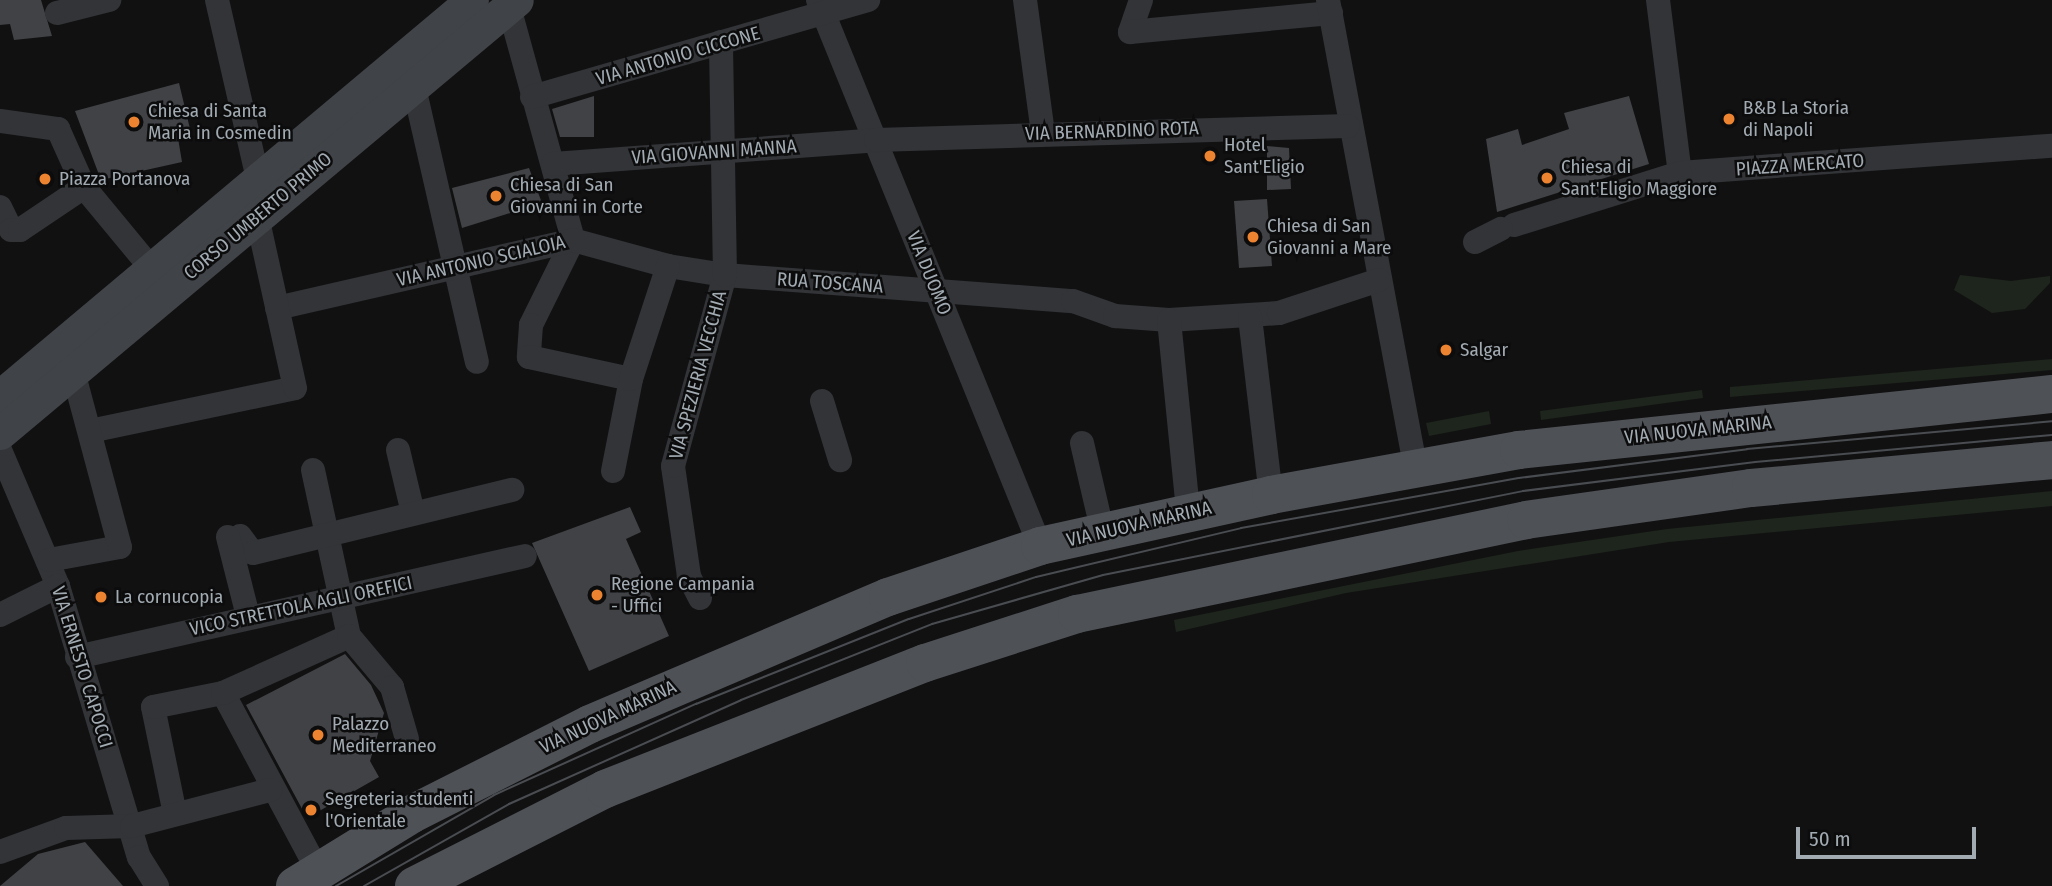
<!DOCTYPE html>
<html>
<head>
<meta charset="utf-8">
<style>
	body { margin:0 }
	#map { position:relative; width:2052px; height:886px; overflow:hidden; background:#111112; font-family:"Fira Sans Condensed",sans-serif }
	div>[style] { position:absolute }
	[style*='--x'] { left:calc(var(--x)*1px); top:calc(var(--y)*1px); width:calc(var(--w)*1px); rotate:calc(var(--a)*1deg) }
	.green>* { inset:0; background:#1e251d }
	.building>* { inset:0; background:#404245 }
	.street>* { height:24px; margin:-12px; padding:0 12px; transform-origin:12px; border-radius:12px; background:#323437 }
	.secondary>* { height:33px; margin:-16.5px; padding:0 16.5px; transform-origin:16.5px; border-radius:16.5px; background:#404347 }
	.primary>* { height:38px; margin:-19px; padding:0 19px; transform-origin:19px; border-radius:19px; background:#4e5156 }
	.tram>* { height:2px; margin:-1px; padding:0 1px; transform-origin:1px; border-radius:1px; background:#494c50 }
	.dots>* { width:19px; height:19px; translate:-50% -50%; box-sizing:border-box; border:4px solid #0c0c0d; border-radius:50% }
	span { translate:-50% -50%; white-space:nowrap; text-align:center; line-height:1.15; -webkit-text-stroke:5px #0c0c0d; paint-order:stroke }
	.street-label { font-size:19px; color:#a2abb2 }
	.poi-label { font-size:19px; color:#a2abb2 }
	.left { translate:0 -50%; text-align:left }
	.scale { position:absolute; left:1796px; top:827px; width:180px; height:32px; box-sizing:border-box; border:4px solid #a2abb2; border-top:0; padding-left:9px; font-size:21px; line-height:24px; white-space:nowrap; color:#a2abb2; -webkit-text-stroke:5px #0c0c0d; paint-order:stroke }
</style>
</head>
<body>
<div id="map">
	<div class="green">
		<i style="clip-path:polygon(1960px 275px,2011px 281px,2050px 276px,2050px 283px,2025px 309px,1992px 313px,1954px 290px)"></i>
		<i style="clip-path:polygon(2052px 359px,2052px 370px,1730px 397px,1730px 387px)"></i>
		<i style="clip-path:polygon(1702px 390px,1703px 398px,1541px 420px,1540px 411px)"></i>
		<i style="clip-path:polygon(1489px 411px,1491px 424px,1429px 436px,1426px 423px)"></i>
		<i style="clip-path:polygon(2052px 491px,2052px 506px,1669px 542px,1346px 593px,1176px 632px,1174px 620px,1518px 551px,1667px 529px)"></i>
	</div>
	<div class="building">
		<i style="clip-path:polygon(0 0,41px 0,52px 36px,14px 40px,10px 24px,0 25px)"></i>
		<i style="clip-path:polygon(179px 83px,191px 133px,178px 138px,182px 162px,101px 180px,75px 111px)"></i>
		<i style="clip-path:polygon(594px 96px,594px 137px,560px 137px,552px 109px)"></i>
		<i style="clip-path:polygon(1629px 96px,1649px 164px,1497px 212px,1486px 139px,1518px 129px,1522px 145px,1569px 129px,1564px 113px)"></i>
		<i style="clip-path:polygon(1267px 146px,1289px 148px,1291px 189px,1267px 190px)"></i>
		<i style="clip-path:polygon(529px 168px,542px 203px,462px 228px,452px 188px)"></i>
		<i style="clip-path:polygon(1267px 199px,1272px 266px,1239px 268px,1234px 201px)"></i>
		<i style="clip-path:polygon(630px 507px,641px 532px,626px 539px,669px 636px,589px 671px,532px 543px)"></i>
		<i style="clip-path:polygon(345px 654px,371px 685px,384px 713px,370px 761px,379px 777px,307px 818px,246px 705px)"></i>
		<i style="clip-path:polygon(85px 842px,123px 886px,0 886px,38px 854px)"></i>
	</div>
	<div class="street">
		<i style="--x:217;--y:0;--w:184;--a:77.1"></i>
		<i style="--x:507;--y:0;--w:249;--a:74.6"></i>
		<i style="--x:818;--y:0;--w:589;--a:67.87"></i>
		<i style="--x:1025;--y:0;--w:134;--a:82.3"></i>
		<i style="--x:1141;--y:0;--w:34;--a:109"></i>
		<i style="--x:1130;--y:32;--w:202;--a:-5.4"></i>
		<i style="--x:1328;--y:0;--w:476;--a:79.4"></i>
		<i style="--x:1658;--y:0;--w:174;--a:82.8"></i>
		<i style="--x:1680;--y:173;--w:373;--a:-4.2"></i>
		<i style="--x:57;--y:13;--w:54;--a:-14"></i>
		<i style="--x:413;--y:83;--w:286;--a:77.1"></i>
		<i style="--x:532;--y:97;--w:350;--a:-16.1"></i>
		<i style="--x:0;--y:121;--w:59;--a:7.9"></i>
		<i style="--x:58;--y:129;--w:64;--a:65.9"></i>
		<i style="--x:84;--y:187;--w:105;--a:50.4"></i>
		<i style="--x:553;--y:164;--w:324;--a:-4.2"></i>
		<i style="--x:876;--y:140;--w:472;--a:-1.7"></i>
		<i style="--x:0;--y:207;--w:25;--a:64"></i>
		<i style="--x:1514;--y:225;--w:174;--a:-17.4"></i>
		<i style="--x:11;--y:230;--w:9;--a:0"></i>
		<i style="--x:20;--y:230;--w:77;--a:-33.9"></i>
		<i style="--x:573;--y:240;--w:95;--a:116.3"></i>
		<i style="--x:531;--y:325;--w:32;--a:94"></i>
		<i style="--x:529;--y:357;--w:104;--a:12.2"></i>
		<i style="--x:1475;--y:242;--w:29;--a:-27"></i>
		<i style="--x:277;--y:308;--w:304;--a:-12.9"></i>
		<i style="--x:573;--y:240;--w:98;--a:15.3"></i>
		<i style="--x:668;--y:266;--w:58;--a:9"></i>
		<i style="--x:725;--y:275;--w:349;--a:4.3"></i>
		<i style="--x:1073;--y:301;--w:45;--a:19.7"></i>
		<i style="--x:1115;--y:316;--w:54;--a:4.2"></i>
		<i style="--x:1169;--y:320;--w:110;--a:-3.6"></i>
		<i style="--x:1279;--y:313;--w:105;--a:-18.3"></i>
		<i style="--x:1250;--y:317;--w:179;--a:83.3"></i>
		<i style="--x:1169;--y:320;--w:193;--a:84.3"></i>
		<i style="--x:822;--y:401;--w:62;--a:73"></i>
		<i style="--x:90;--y:431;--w:209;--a:-11.8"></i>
		<i style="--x:295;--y:388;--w:176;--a:-102.5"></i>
		<i style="--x:1082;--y:443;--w:71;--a:76.9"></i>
		<i style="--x:0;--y:450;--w:148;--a:66.9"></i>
		<i style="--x:58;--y:586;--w:283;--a:73.4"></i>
		<i style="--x:139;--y:857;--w:34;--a:58"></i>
		<i style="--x:398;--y:450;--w:65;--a:76.6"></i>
		<i style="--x:313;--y:470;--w:170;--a:77.8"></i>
		<i style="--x:613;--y:471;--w:94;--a:-78.9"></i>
		<i style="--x:631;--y:379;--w:119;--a:-71.9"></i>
		<i style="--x:240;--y:536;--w:21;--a:53"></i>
		<i style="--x:253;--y:553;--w:267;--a:-13.7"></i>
		<i style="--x:228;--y:537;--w:81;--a:75.8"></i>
		<i style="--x:49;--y:560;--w:72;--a:-10.4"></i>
		<i style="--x:120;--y:547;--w:181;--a:-105"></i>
		<i style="--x:700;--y:598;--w:25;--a:-117"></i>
		<i style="--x:689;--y:576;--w:111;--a:-98.3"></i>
		<i style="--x:673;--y:466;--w:198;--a:-74.8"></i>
		<i style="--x:725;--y:275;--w:233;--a:-91"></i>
		<i style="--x:0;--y:615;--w:65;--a:-26.6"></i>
		<i style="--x:77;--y:657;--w:459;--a:-12.7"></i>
		<i style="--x:223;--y:693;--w:202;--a:61.9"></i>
		<i style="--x:175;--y:814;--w:109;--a:-101.6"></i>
		<i style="--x:153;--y:707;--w:71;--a:-11.3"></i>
		<i style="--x:223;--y:693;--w:138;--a:-24.3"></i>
		<i style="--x:349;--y:636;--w:67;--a:49.9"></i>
		<i style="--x:392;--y:687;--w:54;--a:73.9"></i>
		<i style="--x:0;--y:852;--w:70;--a:-20"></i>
		<i style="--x:66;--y:828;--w:66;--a:-1.7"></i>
		<i style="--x:132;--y:826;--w:143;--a:-14.6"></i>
	</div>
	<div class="secondary">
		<i style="--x:0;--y:396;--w:616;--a:-40"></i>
		<i style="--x:0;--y:433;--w:674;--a:-39.95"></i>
	</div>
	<div class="primary">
		<i style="--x:295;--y:886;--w:137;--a:-31.6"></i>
		<i style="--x:412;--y:814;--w:199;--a:-26.8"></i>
		<i style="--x:590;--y:724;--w:324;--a:-23.1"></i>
		<i style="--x:888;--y:597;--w:160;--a:-18.5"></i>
		<i style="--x:1040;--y:546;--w:237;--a:-12.4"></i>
		<i style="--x:1271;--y:495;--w:252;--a:-10.3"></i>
		<i style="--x:1519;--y:450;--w:536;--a:-6"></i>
		<i style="--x:414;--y:886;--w:214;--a:-26.9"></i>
		<i style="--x:605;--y:789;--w:344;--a:-21.5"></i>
		<i style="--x:925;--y:663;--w:160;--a:-17.9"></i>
		<i style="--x:1077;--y:614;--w:459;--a:-11.8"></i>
		<i style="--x:1526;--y:520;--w:227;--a:-8.1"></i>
		<i style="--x:1751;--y:488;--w:302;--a:-5.3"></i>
	</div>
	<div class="tram">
		<i style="--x:336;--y:886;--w:182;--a:-29.9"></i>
		<i style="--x:494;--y:795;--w:222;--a:-24.3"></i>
		<i style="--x:696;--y:704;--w:229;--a:-21.8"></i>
		<i style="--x:909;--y:619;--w:134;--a:-18.3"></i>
		<i style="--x:1036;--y:577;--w:211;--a:-13.4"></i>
		<i style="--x:1241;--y:528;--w:282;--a:-10.2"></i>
		<i style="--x:1519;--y:478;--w:230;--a:-7.2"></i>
		<i style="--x:1747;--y:449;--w:306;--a:-5.2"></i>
		<i style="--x:364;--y:886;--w:167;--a:-29.5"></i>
		<i style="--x:509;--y:804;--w:254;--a:-24.1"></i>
		<i style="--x:741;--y:700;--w:206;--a:-21.7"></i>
		<i style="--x:932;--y:624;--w:178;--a:-16"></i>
		<i style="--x:1103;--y:575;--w:428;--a:-11.3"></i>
		<i style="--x:1523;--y:491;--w:234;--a:-7.1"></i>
		<i style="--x:1755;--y:462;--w:298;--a:-5.2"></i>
	</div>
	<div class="dots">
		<i style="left:1729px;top:119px;background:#eb8330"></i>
		<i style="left:134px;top:122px;background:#eb8330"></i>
		<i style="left:1210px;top:156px;background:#eb8330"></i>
		<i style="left:1547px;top:178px;background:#eb8330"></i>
		<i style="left:45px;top:179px;background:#eb8330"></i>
		<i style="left:496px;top:196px;background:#eb8330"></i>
		<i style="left:1253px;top:237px;background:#eb8330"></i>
		<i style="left:1446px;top:350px;background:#eb8330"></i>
		<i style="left:597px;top:595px;background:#eb8330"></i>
		<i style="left:101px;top:597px;background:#eb8330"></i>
		<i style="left:318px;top:735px;background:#eb8330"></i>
		<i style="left:311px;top:810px;background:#eb8330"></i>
	</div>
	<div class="street-label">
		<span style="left:678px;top:56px;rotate:-16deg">VIA ANTONIO CICCONE</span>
		<span style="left:1112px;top:131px;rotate:-2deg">VIA BERNARDINO ROTA</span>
		<span style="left:714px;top:152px;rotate:-4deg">VIA GIOVANNI MANNA</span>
		<span style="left:1800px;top:165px;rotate:-4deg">PIAZZA MERCATO</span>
		<span style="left:258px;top:216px;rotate:-40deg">CORSO UMBERTO PRIMO</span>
		<span style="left:481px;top:261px;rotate:-13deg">VIA ANTONIO SCIALOIA</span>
		<span style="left:929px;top:273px;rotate:68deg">VIA DUOMO</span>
		<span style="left:830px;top:283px;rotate:4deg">RUA TOSCANA</span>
		<span style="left:698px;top:375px;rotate:-75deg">VIA SPEZIERIA VECCHIA</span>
		<span style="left:1698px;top:430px;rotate:-6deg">VIA NUOVA MARINA</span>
		<span style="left:1139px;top:524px;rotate:-13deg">VIA NUOVA MARINA</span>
		<span style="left:301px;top:606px;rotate:-12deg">VICO STRETTOLA AGLI OREFICI</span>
		<span style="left:82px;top:667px;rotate:73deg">VIA ERNESTO CAPOCCI</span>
		<span style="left:608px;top:717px;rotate:-25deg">VIA NUOVA MARINA</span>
	</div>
	<div class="poi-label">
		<span class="left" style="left:1743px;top:119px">B&amp;B La Storia<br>di Napoli</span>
		<span class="left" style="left:148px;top:122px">Chiesa di Santa<br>Maria in Cosmedin</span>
		<span class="left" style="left:1224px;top:156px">Hotel<br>Sant'Eligio</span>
		<span class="left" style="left:1561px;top:178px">Chiesa di<br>Sant'Eligio Maggiore</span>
		<span class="left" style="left:59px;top:179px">Piazza Portanova</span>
		<span class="left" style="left:510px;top:196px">Chiesa di San<br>Giovanni in Corte</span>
		<span class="left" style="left:1267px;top:237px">Chiesa di San<br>Giovanni a Mare</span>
		<span class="left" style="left:1460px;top:350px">Salgar</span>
		<span class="left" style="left:611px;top:595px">Regione Campania<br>- Uffici</span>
		<span class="left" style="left:115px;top:597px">La cornucopia</span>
		<span class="left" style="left:332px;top:735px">Palazzo<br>Mediterraneo</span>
		<span class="left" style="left:325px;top:810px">Segreteria studenti<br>l'Orientale</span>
	</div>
	<div class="scale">50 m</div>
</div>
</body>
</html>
